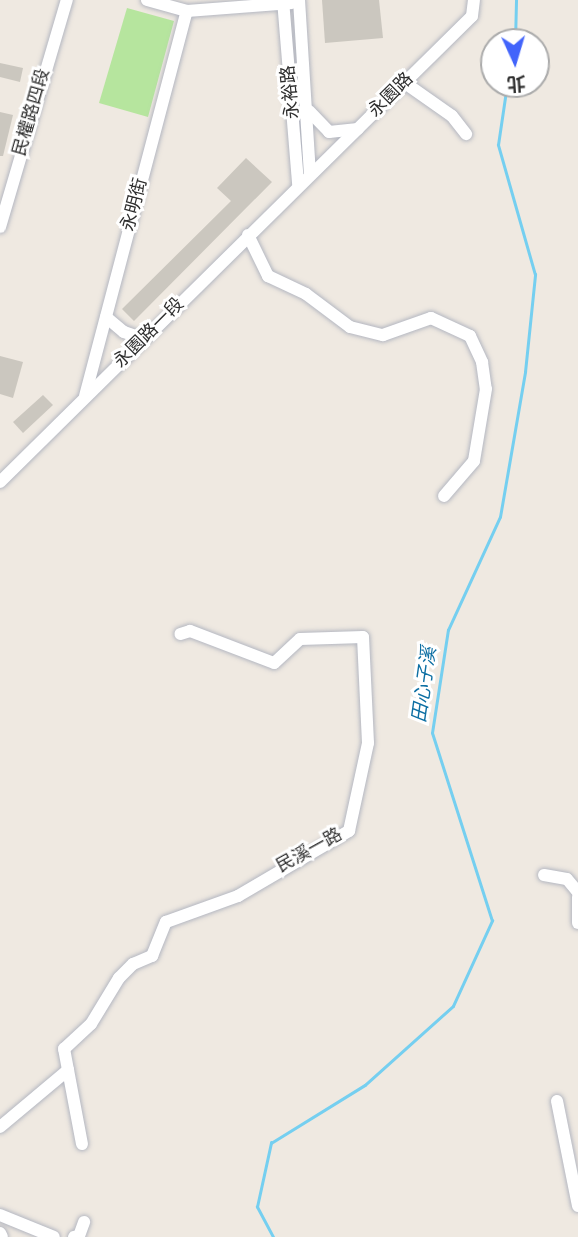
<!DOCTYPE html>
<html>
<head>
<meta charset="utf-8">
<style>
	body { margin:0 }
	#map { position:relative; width:578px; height:1237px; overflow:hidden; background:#efe9e1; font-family:Overpass,"Noto Sans TC",sans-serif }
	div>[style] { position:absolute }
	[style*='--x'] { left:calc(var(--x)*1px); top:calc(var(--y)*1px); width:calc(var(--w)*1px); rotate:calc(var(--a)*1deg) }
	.green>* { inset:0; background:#b6e59e }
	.stream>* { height:2.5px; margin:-1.25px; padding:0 1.25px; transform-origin:1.25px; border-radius:1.25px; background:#75cff0 }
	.building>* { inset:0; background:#cbc7bf }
	.roads { filter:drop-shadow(0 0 2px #b4b7c1) drop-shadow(0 0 2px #b4b7c1) }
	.minor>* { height:12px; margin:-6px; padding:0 6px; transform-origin:6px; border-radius:6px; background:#fff }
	span { translate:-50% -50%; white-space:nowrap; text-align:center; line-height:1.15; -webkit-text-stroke:6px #fff; paint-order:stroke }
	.street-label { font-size:18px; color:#2e2e2e }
	.water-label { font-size:19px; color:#0d6fa3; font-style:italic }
	.north { position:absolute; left:480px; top:28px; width:70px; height:70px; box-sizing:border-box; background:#fff; border:2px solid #ababab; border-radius:50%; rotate:176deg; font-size:19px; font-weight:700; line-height:28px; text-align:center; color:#2e2e2e }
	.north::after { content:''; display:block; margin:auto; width:24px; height:32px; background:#4264fb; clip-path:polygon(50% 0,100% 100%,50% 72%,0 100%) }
</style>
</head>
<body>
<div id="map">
	<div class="green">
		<i style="clip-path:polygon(127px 8px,174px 21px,148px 117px,99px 103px)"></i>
	</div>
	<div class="stream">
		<i style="--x:515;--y:42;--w:42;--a:-88.6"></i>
		<i style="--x:273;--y:1237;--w:34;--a:-118"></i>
		<i style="--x:257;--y:1207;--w:66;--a:-77.7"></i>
		<i style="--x:271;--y:1143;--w:110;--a:-31.7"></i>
		<i style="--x:365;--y:1085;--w:118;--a:-41.9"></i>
		<i style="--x:453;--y:1006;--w:94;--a:-65.4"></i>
		<i style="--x:492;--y:921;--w:197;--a:-107.7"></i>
		<i style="--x:432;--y:733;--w:104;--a:-81.2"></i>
		<i style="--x:448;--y:630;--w:124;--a:-65.3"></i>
		<i style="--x:500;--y:517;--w:147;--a:-80.2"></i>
		<i style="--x:525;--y:372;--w:98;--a:-84.1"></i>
		<i style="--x:535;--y:275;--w:135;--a:-105.9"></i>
		<i style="--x:498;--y:145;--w:62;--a:-81.6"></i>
	</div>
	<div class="building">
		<i style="clip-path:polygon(322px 0,379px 0,383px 38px,325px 43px)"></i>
		<i style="clip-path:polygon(0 63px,23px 68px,20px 82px,0 77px)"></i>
		<i style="clip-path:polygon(0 112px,13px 115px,3px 156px,0 156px)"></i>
		<i style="clip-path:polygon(246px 158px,272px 182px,134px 321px,122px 309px,231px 201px,217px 188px)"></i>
		<i style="clip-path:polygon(0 356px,23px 362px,13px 398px,0 394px)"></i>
		<i style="clip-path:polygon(43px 395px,53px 405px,23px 433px,13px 422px)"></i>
	</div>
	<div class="roads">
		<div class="minor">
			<i style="--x:147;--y:0;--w:41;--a:15.4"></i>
			<i style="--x:187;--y:11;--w:105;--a:-4.4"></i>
			<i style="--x:283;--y:0;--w:185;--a:85.3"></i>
			<i style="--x:299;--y:0;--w:173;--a:86.4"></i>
			<i style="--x:405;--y:83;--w:57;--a:35.1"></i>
			<i style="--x:452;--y:116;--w:23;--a:52"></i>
			<i style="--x:309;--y:111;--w:29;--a:46"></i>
			<i style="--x:329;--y:132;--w:29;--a:-6"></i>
			<i style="--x:0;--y:227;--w:237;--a:-73.6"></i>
			<i style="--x:248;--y:235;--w:46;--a:64"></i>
			<i style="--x:268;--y:276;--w:42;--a:25.3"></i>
			<i style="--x:306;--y:294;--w:55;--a:36.9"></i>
			<i style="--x:350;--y:327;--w:34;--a:14"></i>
			<i style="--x:383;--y:335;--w:51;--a:-19.5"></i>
			<i style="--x:431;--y:318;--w:43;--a:24.8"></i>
			<i style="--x:470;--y:336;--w:29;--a:65"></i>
			<i style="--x:482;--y:362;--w:27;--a:82"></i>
			<i style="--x:486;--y:389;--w:73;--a:99.5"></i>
			<i style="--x:474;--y:461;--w:46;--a:130.6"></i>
			<i style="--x:106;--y:317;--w:23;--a:40"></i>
			<i style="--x:124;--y:332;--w:21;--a:19"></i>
			<i style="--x:85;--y:396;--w:398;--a:-75.2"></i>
			<i style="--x:0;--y:482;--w:663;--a:-44.63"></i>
			<i style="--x:472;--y:16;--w:16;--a:-83"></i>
			<i style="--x:544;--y:875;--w:23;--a:10"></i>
			<i style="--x:567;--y:879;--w:17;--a:50"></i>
			<i style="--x:578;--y:897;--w:26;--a:90"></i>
			<i style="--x:557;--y:1101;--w:107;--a:78.7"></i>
			<i style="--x:0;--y:1127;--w:89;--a:-40"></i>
			<i style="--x:82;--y:1144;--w:97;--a:-100.7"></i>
			<i style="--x:64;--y:1049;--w:37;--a:-43"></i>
			<i style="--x:91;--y:1024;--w:54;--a:-58.7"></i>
			<i style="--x:119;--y:978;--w:20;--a:-45"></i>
			<i style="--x:133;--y:964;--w:21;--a:-23"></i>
			<i style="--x:152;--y:956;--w:37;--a:-68"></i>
			<i style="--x:166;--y:922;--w:77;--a:-19.9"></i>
			<i style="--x:238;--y:896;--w:129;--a:-30.4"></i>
			<i style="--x:349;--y:831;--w:90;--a:-77.8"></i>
			<i style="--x:368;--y:743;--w:106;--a:-92.7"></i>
			<i style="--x:363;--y:637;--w:63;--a:178.2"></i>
			<i style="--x:300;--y:639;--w:35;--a:137"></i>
			<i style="--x:274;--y:663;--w:90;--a:-159.1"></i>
			<i style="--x:190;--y:631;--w:10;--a:163"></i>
			<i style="--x:0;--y:1215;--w:58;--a:22.2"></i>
			<i style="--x:0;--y:1233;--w:4;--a:63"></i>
			<i style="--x:74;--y:1237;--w:5;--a:-11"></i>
			<i style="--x:79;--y:1236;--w:15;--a:-70"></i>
		</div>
	</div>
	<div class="street-label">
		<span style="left:292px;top:92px;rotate:-95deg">永裕路</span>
		<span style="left:392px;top:96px;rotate:-45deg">永園路</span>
		<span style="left:33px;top:113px;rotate:-74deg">民權路四段</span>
		<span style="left:136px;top:205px;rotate:-75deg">永明街</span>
		<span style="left:150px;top:334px;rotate:-45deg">永園路一段</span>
		<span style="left:310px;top:852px;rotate:-29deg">民溪一路</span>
	</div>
	<div class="water-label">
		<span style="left:426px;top:685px;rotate:-82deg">田心子溪</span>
	</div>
	<div class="north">北</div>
</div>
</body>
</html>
